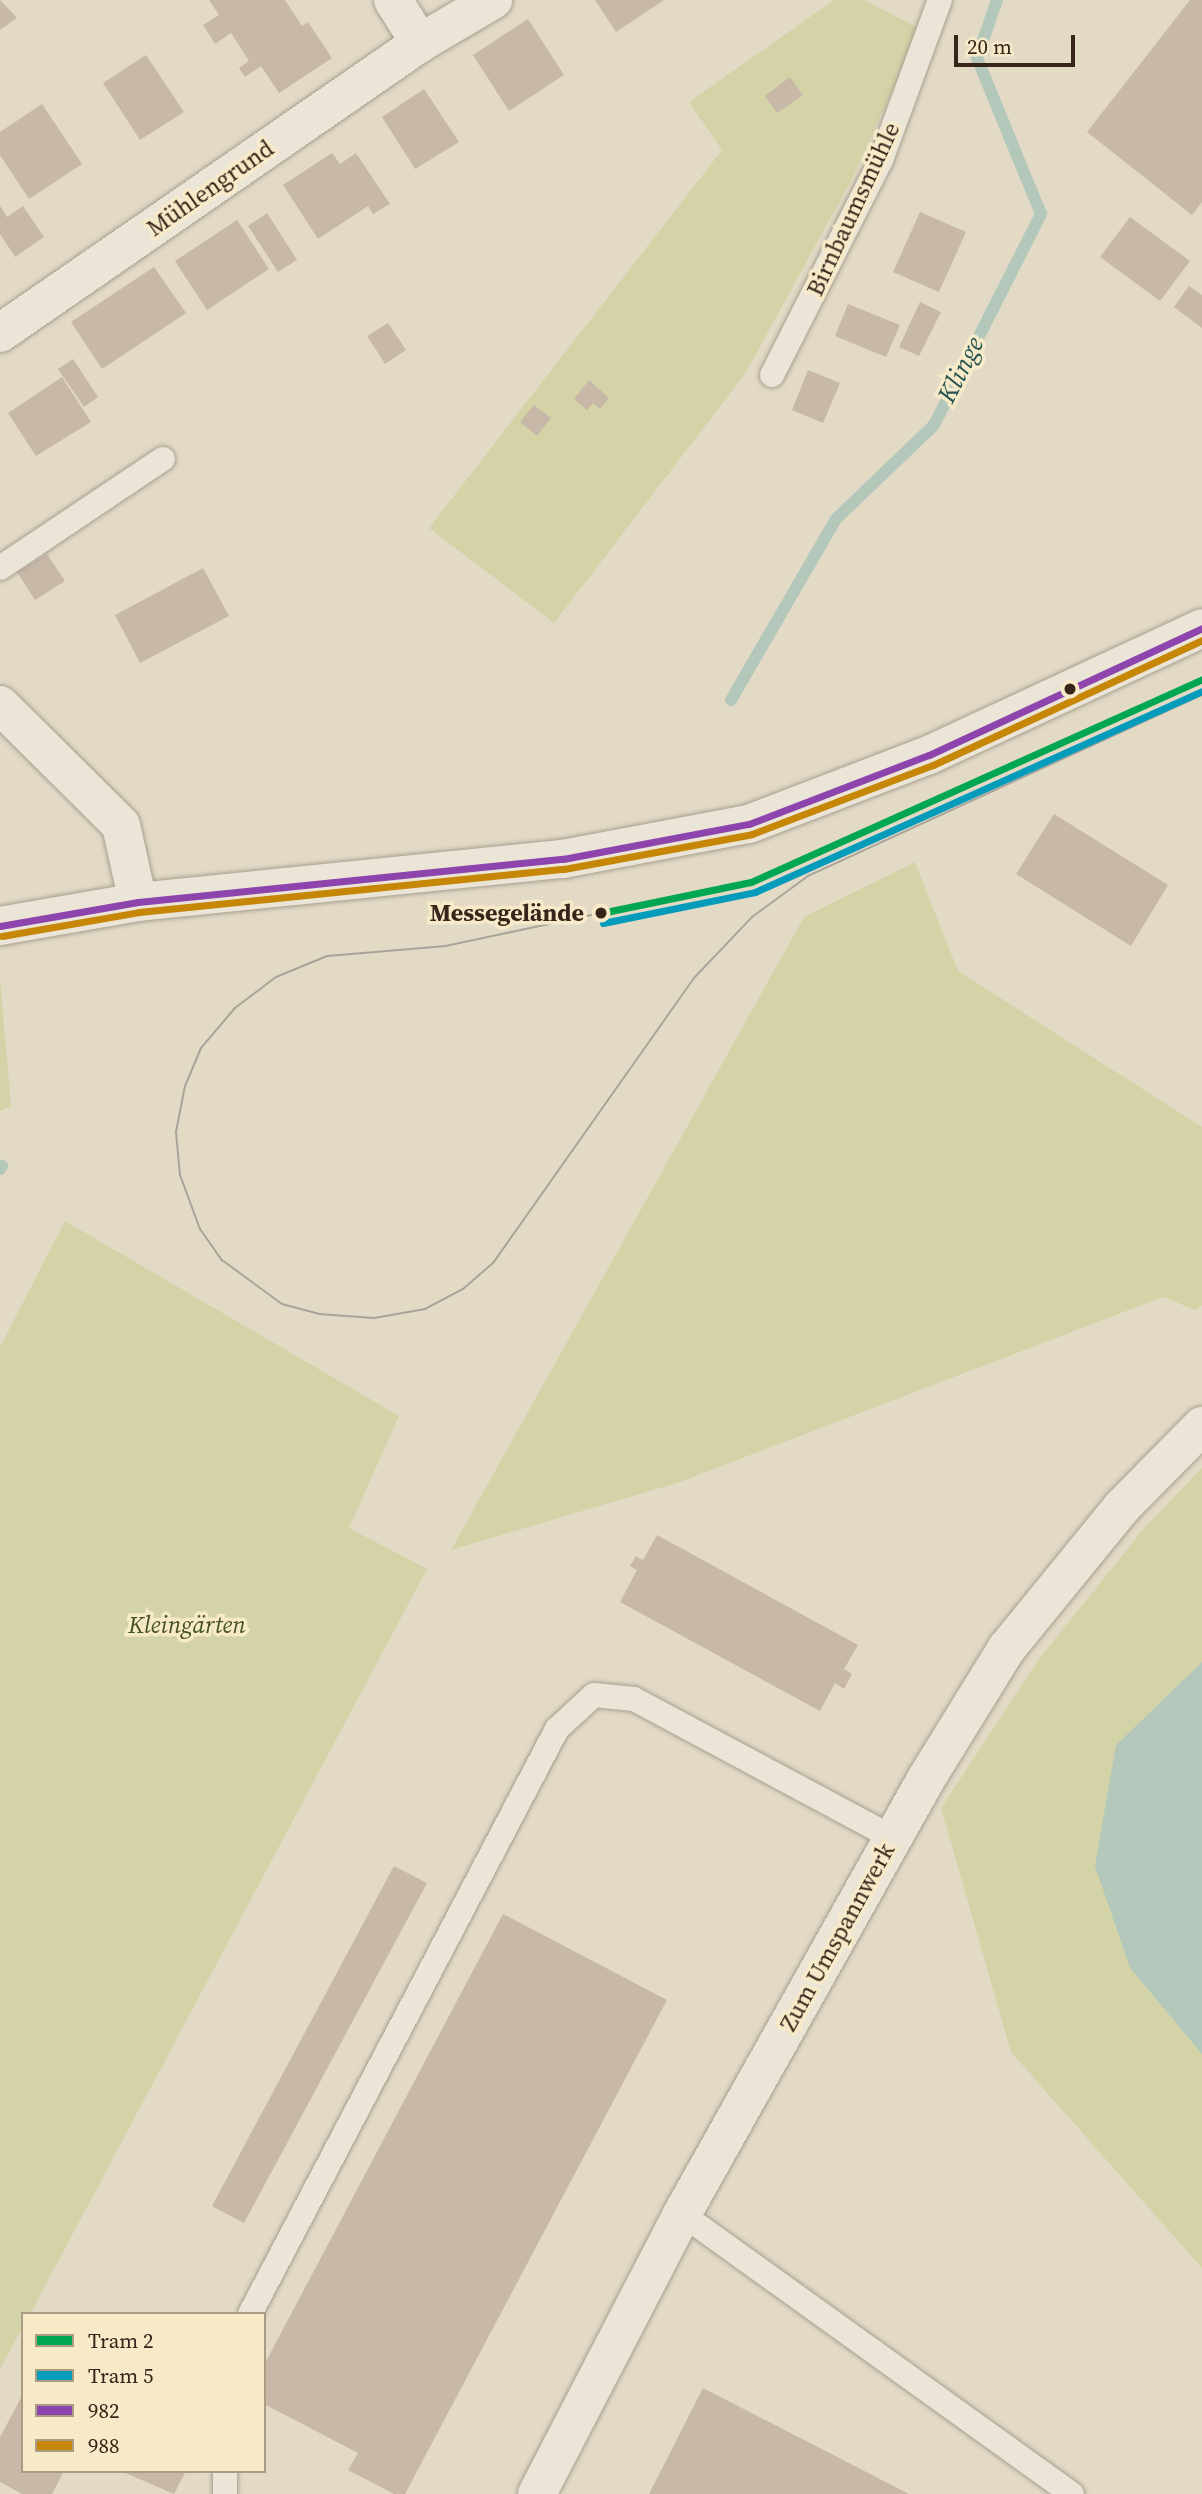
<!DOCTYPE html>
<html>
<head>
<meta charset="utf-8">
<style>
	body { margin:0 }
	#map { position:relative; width:1202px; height:2494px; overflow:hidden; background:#e3dac6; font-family:"Source Serif 4",serif }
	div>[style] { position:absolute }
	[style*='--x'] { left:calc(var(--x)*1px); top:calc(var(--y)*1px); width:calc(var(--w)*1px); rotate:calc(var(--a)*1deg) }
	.green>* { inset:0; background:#d3d3a7 }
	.water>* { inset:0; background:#b3c8bb }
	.stream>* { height:12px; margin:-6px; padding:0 6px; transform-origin:6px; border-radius:6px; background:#b3c8bb }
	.building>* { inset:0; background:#c7b8a7 }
	.roads { filter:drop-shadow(0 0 2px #a79f90) drop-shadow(0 0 2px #a79f90) }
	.service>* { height:24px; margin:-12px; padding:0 12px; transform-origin:12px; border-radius:12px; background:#ebe5d8 }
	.minor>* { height:38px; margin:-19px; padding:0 19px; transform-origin:19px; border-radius:19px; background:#ebe5d8 }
	.tertiary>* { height:38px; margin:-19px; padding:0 19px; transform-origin:19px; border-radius:19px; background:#ebe5d8 }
	.tram>* { height:2px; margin:-1px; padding:0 1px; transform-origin:1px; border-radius:1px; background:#a9a499 }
	.bus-1>* { height:7px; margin:-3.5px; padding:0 3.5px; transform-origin:3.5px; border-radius:3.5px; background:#8e44ad }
	.bus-2>* { height:7px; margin:-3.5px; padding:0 3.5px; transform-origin:3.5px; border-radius:3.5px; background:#c68606 }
	.tram-1>* { height:7px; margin:-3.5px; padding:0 3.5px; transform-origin:3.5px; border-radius:3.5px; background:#00a651 }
	.tram-2>* { height:7px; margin:-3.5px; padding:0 3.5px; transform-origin:3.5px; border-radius:3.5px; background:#059cbc }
	.dots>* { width:19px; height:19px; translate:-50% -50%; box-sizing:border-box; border:4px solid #f7eac9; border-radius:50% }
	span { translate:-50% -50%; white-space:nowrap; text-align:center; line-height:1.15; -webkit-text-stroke:7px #f7eac9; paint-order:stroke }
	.street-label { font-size:24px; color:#352619 }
	.stop-label { font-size:24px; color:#352619; font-weight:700 }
	.right { translate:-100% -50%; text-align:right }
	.park-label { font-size:24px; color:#45521f; font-style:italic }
	.water-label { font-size:26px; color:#285552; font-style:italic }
	.legend { position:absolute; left:21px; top:2312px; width:245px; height:161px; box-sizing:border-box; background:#f7eac9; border:2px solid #a99c83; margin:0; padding:9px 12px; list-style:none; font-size:21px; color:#352619 }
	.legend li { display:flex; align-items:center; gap:14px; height:35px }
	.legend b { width:35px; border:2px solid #a99c83 }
	.scale { position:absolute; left:954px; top:35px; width:121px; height:32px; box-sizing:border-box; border:4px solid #352619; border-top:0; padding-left:9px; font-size:21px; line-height:24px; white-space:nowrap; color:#352619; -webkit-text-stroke:5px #f7eac9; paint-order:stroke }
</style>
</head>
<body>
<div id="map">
	<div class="green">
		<i style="clip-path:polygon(834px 0,864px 0,920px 29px,853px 177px,745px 374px,554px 623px,429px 528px,722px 150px,689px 102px)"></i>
		<i style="clip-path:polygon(915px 862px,958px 971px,1202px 1127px,1202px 1305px,1195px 1310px,1163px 1297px,680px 1482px,451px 1550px,804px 917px)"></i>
		<i style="clip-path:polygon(0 978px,11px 1106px,0 1111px)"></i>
		<i style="clip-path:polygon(65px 1221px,399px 1416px,349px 1528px,427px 1569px,30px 2314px,23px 2314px,23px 2326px,0 2369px,0 1347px)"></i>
		<i style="clip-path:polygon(1202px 1468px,1202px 1662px,1116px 1745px,1130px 1968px,1202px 2054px,1202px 2268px,1011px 2052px,941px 1808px,1039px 1659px,1146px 1526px)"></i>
	</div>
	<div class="water">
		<i style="clip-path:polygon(1202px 1662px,1202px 2054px,1130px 1968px,1095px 1866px,1116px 1745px)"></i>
	</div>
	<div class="stream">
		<i style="--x:731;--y:700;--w:209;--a:-59.9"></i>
		<i style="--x:836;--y:519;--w:136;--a:-43.8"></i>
		<i style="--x:934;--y:425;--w:237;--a:-63.1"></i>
		<i style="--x:1041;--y:214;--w:169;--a:-112.3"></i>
		<i style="--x:977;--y:58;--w:61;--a:-71"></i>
		<i style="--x:0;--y:1169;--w:4;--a:-56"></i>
	</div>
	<div class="building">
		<i style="clip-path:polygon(0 0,17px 18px,0 30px)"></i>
		<i style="clip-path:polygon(209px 0,285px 0,302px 26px,308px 22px,332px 58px,279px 93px,261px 66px,245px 77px,239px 68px,249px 61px,231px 33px,215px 44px,203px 25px,219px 15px)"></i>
		<i style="clip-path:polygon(595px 0,664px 0,616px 32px)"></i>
		<i style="clip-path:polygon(1190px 0,1202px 0,1202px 202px,1192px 215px,1087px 132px)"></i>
		<i style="clip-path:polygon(528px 19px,564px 75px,509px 111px,473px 55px)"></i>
		<i style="clip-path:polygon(146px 55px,184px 112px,140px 140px,103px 83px)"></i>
		<i style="clip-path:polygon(790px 77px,803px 95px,777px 113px,765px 96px)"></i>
		<i style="clip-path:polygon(424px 89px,459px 142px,415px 169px,382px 117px)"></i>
		<i style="clip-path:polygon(42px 104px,82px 164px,29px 199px,0 155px,0 132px)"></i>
		<i style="clip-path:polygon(332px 153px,340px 164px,356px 153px,390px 204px,373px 214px,368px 206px,318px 239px,283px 185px)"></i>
		<i style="clip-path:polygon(0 206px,7px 217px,23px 206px,44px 237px,15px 257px,0 234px)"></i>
		<i style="clip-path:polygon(920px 212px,966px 232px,939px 292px,893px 272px)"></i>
		<i style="clip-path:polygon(267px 213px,297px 260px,278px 272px,248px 226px)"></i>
		<i style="clip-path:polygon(1130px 217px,1190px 261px,1160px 301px,1100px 257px)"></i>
		<i style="clip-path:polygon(237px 220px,269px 269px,207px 310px,175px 261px)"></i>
		<i style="clip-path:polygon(154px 267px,186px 313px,102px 369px,71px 322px)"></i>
		<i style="clip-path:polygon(1189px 286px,1202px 295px,1202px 328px,1174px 307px)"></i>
		<i style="clip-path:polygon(920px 302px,941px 312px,919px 356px,899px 347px)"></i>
		<i style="clip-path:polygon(848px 304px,900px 325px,886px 357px,835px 336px)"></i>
		<i style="clip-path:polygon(388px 323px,406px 350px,385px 364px,367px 336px)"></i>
		<i style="clip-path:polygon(73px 359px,98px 397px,84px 407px,58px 369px)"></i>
		<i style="clip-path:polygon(808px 370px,840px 383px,823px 423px,792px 410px)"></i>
		<i style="clip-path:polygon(62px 377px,91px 422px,36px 456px,8px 413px)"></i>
		<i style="clip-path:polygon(589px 380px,609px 398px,600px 409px,593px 403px,587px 410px,574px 399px)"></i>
		<i style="clip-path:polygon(534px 405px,551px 418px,537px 436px,520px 422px)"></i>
		<i style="clip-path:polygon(47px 554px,65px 581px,35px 600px,17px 572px)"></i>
		<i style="clip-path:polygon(203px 568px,229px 616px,140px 663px,115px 615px)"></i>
		<i style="clip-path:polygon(1054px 814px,1168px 885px,1131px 946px,1016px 874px)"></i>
		<i style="clip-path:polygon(657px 1535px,858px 1645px,844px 1669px,852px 1674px,844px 1689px,835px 1683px,820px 1711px,620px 1602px,637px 1570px,630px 1566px,636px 1556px,643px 1560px)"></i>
		<i style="clip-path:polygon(394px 1866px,427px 1883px,244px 2223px,212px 2206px)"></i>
		<i style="clip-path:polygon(503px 1914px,667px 2000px,405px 2494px,394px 2494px,348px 2470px,358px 2453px,264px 2404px,264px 2365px)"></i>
		<i style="clip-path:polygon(703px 2388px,909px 2494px,649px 2494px)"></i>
		<i style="clip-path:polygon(23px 2394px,23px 2471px,64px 2471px,52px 2494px,22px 2494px,0 2482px,0 2437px)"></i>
		<i style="clip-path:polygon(121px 2471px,186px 2471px,174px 2494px)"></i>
	</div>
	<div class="roads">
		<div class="service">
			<i style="--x:772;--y:375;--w:241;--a:-63.1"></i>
			<i style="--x:881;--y:160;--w:171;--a:-69.8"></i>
			<i style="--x:0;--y:568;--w:196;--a:-33.8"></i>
			<i style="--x:682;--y:2214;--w:480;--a:35.7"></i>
			<i style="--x:250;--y:2314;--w:661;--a:-62.31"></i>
			<i style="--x:557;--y:1729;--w:50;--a:-42.6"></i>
			<i style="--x:594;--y:1695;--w:40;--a:5.7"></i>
			<i style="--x:634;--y:1699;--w:294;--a:28.2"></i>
			<i style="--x:225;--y:2494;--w:23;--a:-90"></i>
		</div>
		<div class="minor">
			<i style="--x:393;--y:0;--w:51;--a:57.9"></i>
			<i style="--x:0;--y:333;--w:510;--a:-34.62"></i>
			<i style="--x:420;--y:43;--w:85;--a:-30.5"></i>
			<i style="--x:0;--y:705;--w:170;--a:44.8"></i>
			<i style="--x:121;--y:825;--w:79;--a:77.6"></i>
			<i style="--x:537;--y:2494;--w:315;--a:-62.6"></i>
			<i style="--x:682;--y:2214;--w:499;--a:-60.7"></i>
			<i style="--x:926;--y:1779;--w:154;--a:-58.3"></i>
			<i style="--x:1007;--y:1648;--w:182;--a:-50.8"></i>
			<i style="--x:1122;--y:1507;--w:114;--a:-45.4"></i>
		</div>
		<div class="tertiary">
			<i style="--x:0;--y:926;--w:140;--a:-9.9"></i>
			<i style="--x:138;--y:902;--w:427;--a:-5.8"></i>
			<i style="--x:563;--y:859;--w:189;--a:-10.7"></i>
			<i style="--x:749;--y:824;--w:193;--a:-21"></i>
			<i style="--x:929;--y:755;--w:301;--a:-24.9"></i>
		</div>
	</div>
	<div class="tram">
		<i style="--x:601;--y:913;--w:158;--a:168"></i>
		<i style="--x:446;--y:946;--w:119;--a:175.2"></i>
		<i style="--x:327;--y:956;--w:55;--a:157.6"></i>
		<i style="--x:276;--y:977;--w:51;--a:142.9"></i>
		<i style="--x:235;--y:1008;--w:52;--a:130.4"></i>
		<i style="--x:201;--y:1048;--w:41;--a:112.8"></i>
		<i style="--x:185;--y:1086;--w:47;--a:101.1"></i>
		<i style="--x:176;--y:1132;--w:43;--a:84.7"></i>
		<i style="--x:180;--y:1175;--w:58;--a:69.7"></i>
		<i style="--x:200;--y:1229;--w:38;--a:55"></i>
		<i style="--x:222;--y:1260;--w:74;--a:36.3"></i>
		<i style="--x:282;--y:1304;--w:38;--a:15"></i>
		<i style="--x:319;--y:1314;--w:55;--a:4.2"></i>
		<i style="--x:374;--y:1318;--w:52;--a:-10"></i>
		<i style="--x:425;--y:1309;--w:43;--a:-27.8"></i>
		<i style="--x:463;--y:1289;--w:40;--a:-41"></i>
		<i style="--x:493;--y:1263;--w:349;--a:-54.8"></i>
		<i style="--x:694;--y:978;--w:84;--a:-46.4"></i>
		<i style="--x:752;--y:917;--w:69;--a:-36.2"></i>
		<i style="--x:808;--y:876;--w:434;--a:-24.7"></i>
	</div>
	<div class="bus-1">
		<i style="--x:0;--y:926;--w:140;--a:-9.9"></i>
		<i style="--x:138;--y:902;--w:427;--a:-5.8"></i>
		<i style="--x:563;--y:859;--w:189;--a:-10.7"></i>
		<i style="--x:749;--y:824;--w:193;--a:-21"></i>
		<i style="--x:929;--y:755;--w:301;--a:-24.9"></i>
	</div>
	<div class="bus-2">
		<i style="--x:2;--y:936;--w:139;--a:-9.9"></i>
		<i style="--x:139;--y:912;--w:427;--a:-5.8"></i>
		<i style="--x:564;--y:869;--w:191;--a:-10.5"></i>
		<i style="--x:752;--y:834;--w:194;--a:-20.9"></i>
		<i style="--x:933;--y:765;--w:297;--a:-24.9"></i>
	</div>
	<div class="tram-1">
		<i style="--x:601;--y:913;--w:153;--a:-11.7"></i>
		<i style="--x:751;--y:882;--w:495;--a:-24.2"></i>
	</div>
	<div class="tram-2">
		<i style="--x:603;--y:923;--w:155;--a:-11.5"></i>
		<i style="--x:755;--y:892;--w:490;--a:-24.2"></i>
	</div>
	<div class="dots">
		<i style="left:1070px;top:689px;background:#352619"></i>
		<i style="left:601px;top:913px;background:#352619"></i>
	</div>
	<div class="street-label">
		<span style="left:210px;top:188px;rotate:-35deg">Mühlengrund</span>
		<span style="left:853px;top:209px;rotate:-65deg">Birnbaumsmühle</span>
		<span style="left:837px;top:1937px;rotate:-61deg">Zum Umspannwerk</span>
	</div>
	<div class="stop-label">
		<span class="right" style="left:584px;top:913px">Messegelände</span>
	</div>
	<div class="park-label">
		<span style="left:187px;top:1625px">Kleingärten</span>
	</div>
	<div class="water-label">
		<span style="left:961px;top:370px;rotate:-63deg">Klinge</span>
	</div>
	<ul class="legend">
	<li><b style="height:9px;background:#00a651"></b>Tram 2</li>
	<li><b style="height:9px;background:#059cbc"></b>Tram 5</li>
	<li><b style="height:9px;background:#8e44ad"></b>982</li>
	<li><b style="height:9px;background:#c68606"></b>988</li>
	</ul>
	<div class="scale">20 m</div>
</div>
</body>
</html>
